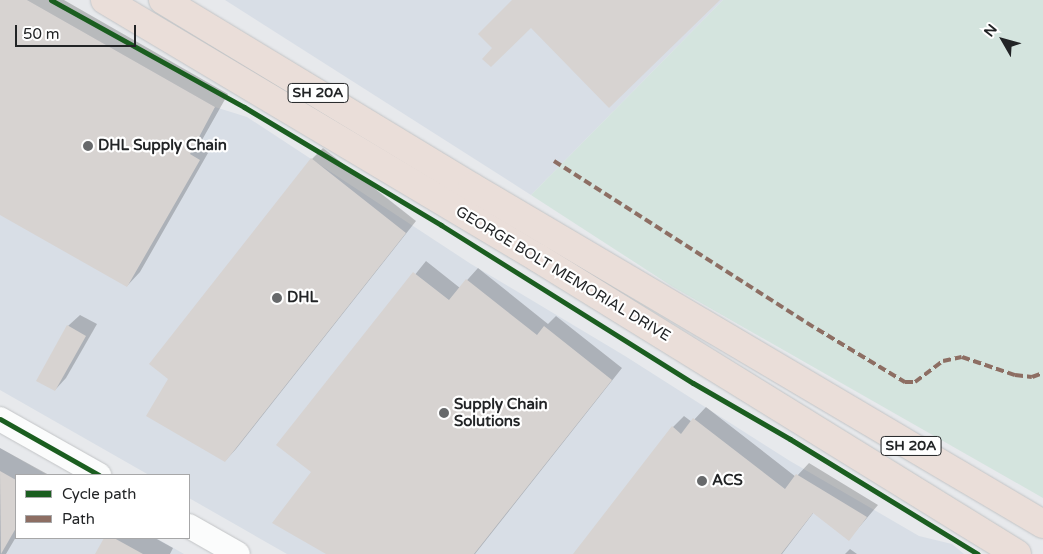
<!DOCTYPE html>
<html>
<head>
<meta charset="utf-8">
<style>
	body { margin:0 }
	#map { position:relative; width:1043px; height:554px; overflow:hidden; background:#e7e9ec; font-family:"Varela Round",sans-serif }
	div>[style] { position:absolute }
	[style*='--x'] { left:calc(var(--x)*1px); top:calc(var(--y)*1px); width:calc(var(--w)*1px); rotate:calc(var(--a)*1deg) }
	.built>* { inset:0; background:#d8dee6 }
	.green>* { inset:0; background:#d4e4de }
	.shadow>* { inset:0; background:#0003 }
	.building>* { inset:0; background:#d7d3d1 }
	.roads { filter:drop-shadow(0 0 1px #c2c4c6) drop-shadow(0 0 1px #c2c4c6) }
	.secondary>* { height:24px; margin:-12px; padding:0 12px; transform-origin:12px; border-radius:12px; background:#fbfcfc }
	.highway>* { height:28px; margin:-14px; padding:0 14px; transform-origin:14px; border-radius:14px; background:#eaded9 }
	.quiet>* { height:4px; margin-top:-2px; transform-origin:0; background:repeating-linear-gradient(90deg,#8d6e63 0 8px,transparent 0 12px) }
	.cycleway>* { height:5px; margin:-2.5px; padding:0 2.5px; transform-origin:2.5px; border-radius:2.5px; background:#1b5e20 }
	.dots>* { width:14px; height:14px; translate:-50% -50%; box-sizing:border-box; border:2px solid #fff; border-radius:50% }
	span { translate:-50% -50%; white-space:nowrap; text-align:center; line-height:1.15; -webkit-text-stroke:4.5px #fff; paint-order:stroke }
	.shield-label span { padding:1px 4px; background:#fff; border:1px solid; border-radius:4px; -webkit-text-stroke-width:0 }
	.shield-label { font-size:14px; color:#222426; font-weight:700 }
	.poi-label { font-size:15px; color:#222426; font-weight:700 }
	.left { translate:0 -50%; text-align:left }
	.street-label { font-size:15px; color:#222426 }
	.legend { position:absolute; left:15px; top:474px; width:175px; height:65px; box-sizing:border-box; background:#fff; border:1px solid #a7a7a8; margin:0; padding:6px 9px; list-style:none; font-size:15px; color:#222426 }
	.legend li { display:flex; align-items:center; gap:10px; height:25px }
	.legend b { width:25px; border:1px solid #a7a7a8 }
	.north { position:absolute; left:978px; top:15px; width:50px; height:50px; -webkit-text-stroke:4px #fff; paint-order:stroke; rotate:308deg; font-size:14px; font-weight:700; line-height:20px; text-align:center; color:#222426 }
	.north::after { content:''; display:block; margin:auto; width:18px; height:22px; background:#222426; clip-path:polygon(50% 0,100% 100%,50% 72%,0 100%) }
	.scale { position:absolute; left:15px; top:25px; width:121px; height:22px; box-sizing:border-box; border:2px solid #222426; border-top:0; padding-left:6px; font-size:15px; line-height:18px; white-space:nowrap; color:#222426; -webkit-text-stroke:4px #fff; paint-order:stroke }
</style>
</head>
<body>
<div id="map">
	<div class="built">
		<i style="clip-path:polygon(0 0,27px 0,215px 107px,247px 117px,471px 264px,625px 356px,790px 461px,919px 536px,952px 544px,964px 554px,287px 554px,189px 498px,189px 475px,149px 475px,0 390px)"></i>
		<i style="clip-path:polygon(225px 0,723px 0,531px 195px)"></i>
		<i style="clip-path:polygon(0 448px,47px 475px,16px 475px,16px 538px,156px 538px,184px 554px,0 554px)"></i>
	</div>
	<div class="green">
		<i style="clip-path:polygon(723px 0,1043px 0,1043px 498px,673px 287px,531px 195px)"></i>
	</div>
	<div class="shadow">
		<i style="clip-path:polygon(0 0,64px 0,228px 94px,202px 140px,212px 146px,140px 272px,127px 286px,0 213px)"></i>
		<i style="clip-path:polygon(323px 148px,416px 221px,236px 449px,225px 461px,312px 159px)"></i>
		<i style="clip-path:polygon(426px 261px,460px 288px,478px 268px,548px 324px,556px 316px,622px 368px,475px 554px,328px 554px,313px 472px,278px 445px)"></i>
		<i style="clip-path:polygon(80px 315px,97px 324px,66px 378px,55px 390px,68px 326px)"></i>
		<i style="clip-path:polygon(706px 407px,796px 477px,809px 463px,878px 505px,849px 539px,814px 512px,782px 554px,574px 554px,673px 427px,684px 416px,692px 422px)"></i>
		<i style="clip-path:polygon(0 448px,49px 475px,16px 475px,16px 537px,6px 554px,0 554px)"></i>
		<i style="clip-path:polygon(106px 538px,155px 538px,173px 548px,170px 554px,97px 554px)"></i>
		<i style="clip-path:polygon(850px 549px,857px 554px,845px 554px)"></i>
	</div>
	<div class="building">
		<i style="clip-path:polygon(0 0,27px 0,215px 107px,190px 154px,200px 160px,127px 287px,0 215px)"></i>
		<i style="clip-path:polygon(512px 0,720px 0,609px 108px,531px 28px,491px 67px,482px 59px,492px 48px,478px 34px)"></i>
		<i style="clip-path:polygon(311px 158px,406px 233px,225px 462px,146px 416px,168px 379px,149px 364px)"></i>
		<i style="clip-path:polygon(413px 272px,449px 300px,466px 279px,537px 335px,544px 326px,612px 380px,474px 554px,326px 554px,272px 523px,311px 472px,276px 445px)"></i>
		<i style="clip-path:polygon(67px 325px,86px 336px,55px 391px,36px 381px)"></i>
		<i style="clip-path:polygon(693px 418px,785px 489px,796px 474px,867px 517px,849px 541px,813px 513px,781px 554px,573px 554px,672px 426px,681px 434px)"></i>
		<i style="clip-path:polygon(0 471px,16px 480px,16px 528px,1px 554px)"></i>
		<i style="clip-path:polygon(104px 538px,114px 538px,143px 554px,95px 554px)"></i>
	</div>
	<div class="roads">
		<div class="secondary">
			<i style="--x:0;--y:419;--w:114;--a:29.5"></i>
			<i style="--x:189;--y:526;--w:56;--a:29.7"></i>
		</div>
		<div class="highway">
			<i style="--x:105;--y:0;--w:504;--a:30.79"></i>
			<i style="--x:538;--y:258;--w:563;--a:31.71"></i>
			<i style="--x:163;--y:0;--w:361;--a:31.2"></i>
			<i style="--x:472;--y:187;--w:663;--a:30.55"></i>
		</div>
	</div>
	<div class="quiet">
		<i style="--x:554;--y:161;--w:312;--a:32.6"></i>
		<i style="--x:817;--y:329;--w:103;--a:31.1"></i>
		<i style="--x:905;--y:382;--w:10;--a:0"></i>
		<i style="--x:915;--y:382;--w:35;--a:-37"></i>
		<i style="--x:943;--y:361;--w:19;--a:-12"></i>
		<i style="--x:962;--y:357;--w:56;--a:18.8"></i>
		<i style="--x:1015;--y:375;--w:17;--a:7"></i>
		<i style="--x:1032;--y:377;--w:12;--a:-20"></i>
	</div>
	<div class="cycleway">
		<i style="--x:51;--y:0;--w:221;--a:29"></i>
		<i style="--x:244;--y:107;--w:230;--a:30.9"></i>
		<i style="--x:441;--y:225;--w:297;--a:32.1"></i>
		<i style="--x:693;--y:383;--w:112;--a:30"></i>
		<i style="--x:790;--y:439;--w:220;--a:31.5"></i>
		<i style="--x:0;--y:419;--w:114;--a:29.5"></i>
	</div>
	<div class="dots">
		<i style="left:88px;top:146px;background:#67696b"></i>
		<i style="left:277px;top:298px;background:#67696b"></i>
		<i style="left:444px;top:413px;background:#67696b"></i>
		<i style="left:702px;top:481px;background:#67696b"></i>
	</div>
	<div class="shield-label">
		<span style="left:318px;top:93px">SH 20A</span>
		<span style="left:911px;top:446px">SH 20A</span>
	</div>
	<div class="poi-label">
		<span class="left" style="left:98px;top:146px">DHL Supply Chain</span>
		<span class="left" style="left:287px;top:298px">DHL</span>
		<span class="left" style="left:454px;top:413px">Supply Chain<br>Solutions</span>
		<span class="left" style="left:712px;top:481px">ACS</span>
	</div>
	<div class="street-label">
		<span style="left:563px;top:274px;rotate:31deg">GEORGE BOLT MEMORIAL DRIVE</span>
	</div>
	<ul class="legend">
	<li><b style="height:6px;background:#1b5e20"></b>Cycle path</li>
	<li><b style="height:6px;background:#8d6e63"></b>Path</li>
	</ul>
	<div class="north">N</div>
	<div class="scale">50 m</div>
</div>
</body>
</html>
